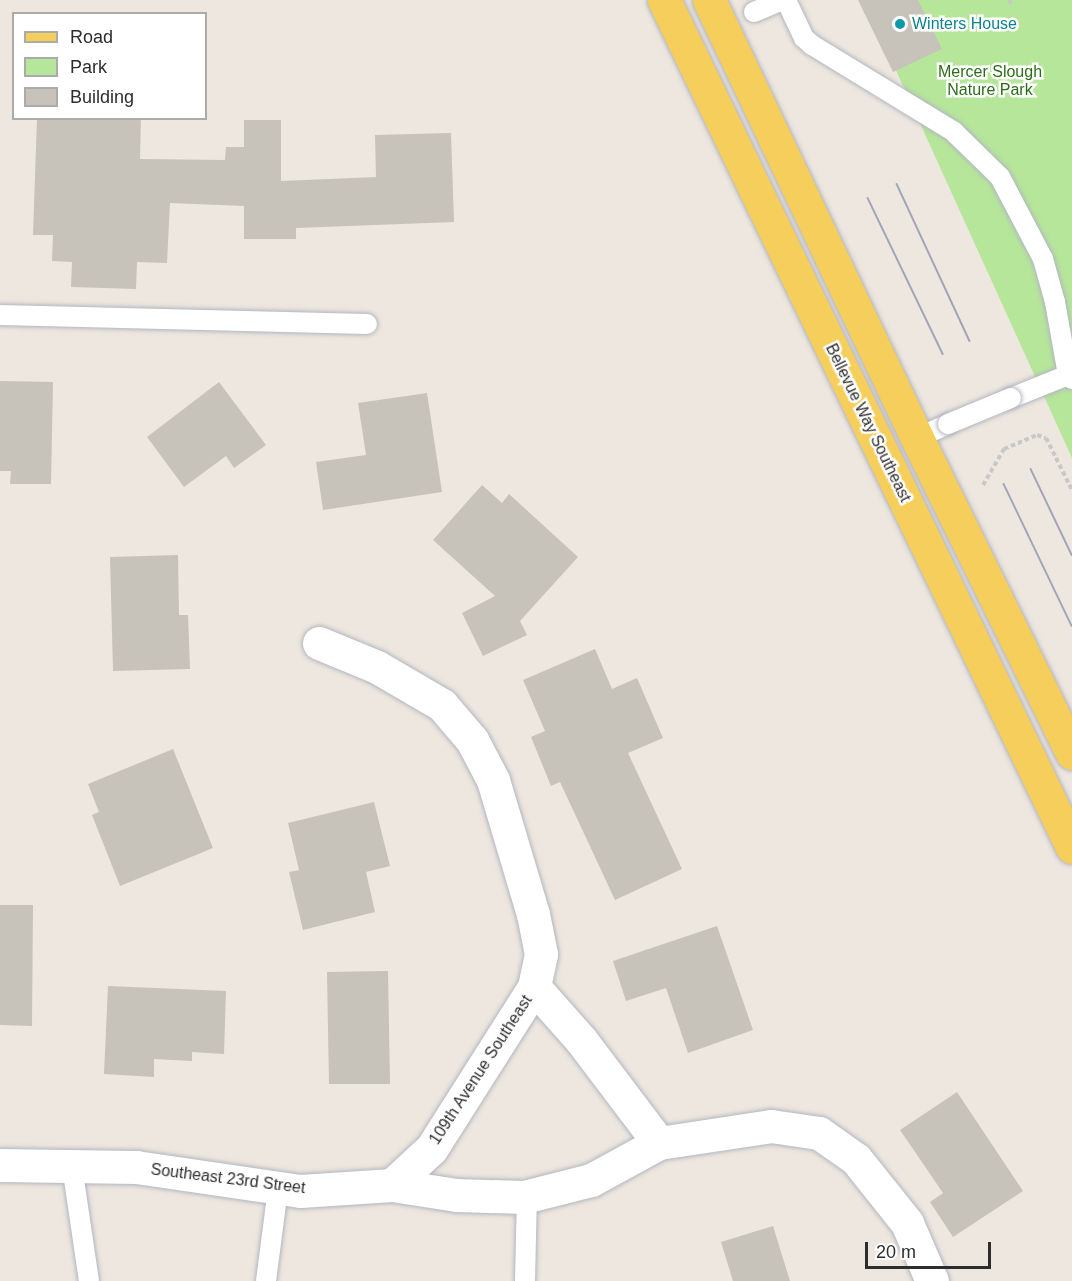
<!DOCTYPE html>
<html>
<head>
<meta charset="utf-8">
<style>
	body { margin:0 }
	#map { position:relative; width:1072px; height:1281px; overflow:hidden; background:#eee7df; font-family:Helvetica,sans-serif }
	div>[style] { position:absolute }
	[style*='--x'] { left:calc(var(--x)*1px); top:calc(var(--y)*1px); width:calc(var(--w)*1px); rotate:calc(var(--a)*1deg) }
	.green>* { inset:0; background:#b6e69a }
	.building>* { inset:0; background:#c7c2ba }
	.path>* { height:4px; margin-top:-2px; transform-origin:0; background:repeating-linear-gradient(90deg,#c8c8c8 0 4.5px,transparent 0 7.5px) }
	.roads { filter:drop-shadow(0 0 2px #b3b6c0) drop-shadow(0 0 2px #b3b6c0) }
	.service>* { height:20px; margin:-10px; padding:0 10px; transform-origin:10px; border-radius:10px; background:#fff }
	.minor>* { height:33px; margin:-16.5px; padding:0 16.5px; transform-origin:16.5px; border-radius:16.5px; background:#fff }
	.primary>* { height:33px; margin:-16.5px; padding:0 16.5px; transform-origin:16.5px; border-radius:16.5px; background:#f6ce5c }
	.tram>* { height:1.5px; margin:-0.75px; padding:0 0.75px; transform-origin:0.75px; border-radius:0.75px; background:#a1a5b7 }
	.bridges { filter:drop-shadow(0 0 2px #b3b6c0) drop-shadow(0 0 2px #b3b6c0) }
	.service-bridge>* { height:20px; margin:-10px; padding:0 10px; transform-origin:10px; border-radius:10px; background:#fff }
	.dots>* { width:16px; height:16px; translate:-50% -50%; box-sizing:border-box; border:3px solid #fff; border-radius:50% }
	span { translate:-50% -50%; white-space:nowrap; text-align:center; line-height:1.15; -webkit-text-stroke:5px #fff; paint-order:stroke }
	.culture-label { font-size:16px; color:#0d838f }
	.left { translate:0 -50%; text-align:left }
	.park-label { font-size:16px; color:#2c6e18 }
	.street-label { font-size:16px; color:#2d2d2d }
	.legend { position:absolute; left:12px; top:12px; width:195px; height:108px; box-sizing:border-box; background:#fff; border:2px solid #ababab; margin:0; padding:8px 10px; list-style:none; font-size:18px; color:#2d2d2d }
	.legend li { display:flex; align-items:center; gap:12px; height:30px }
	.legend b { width:30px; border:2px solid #ababab }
	.scale { position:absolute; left:865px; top:1242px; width:126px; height:27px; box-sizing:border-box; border:3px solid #2d2d2d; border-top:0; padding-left:8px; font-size:18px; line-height:21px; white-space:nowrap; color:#2d2d2d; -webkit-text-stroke:4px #fff; paint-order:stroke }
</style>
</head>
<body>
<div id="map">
	<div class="green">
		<i style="clip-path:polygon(864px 0,1072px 0,1072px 458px)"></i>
	</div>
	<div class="building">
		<i style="clip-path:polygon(858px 0,918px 0,942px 49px,893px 72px)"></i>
		<i style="clip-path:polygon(37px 118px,141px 118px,140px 159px,225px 160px,226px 147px,244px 147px,244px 120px,281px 120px,281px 181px,376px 177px,375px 135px,451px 133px,454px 222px,296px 228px,296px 239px,244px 239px,244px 206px,170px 203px,167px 263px,137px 262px,136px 289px,71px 287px,72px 262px,52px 261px,53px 235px,33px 235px)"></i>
		<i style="clip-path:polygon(0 381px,53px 382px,51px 484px,10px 484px,11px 471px,0 471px)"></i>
		<i style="clip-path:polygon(219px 382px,266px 445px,234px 468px,226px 456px,184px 487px,147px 437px)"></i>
		<i style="clip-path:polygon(427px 393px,442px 492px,323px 510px,316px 462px,366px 455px,358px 403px)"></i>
		<i style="clip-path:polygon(482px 485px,502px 503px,509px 494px,578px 557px,520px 621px,527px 635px,483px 656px,462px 613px,495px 596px,433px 540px)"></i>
		<i style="clip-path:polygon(178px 555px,179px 615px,188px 615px,190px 669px,113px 671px,110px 557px)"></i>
		<i style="clip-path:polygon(595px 649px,612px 689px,637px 678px,663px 738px,628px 753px,682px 869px,615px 900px,560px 782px,551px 786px,531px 737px,545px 731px,523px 680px)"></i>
		<i style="clip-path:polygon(173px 749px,213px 848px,120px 886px,92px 815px,99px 812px,88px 784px)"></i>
		<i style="clip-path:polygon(374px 802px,390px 866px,366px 872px,375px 912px,303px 930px,289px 872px,299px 870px,288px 823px)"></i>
		<i style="clip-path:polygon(0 905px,33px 905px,32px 1026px,0 1025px)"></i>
		<i style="clip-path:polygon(717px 926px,753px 1030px,688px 1053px,666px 988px,626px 1001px,613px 961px)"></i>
		<i style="clip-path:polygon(388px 971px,390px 1084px,329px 1084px,327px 972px)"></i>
		<i style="clip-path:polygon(108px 986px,226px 991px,224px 1054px,192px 1052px,192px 1061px,154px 1059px,154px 1077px,104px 1074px)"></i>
		<i style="clip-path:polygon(957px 1092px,1023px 1191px,953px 1237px,930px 1202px,943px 1193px,900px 1130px)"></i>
		<i style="clip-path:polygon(773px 1226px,790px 1281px,733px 1281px,721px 1242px)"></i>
	</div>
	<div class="path">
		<i style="--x:1009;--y:0;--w:4;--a:56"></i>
		<i style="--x:983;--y:485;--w:42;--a:-59.7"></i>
		<i style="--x:1004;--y:449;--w:36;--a:-23"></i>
		<i style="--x:1037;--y:435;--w:9;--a:18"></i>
		<i style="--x:1046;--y:438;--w:58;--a:63.4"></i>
	</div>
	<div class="roads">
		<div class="service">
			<i style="--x:786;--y:0;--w:42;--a:64.7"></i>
			<i style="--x:804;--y:38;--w:11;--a:41"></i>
			<i style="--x:812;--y:45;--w:165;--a:31.4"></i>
			<i style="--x:953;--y:131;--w:66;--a:44.4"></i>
			<i style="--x:1000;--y:177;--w:93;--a:62.3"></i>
			<i style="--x:1043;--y:259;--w:45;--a:74.4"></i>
			<i style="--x:1055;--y:302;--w:74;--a:79.9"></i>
			<i style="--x:1068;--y:375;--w:6;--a:45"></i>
			<i style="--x:754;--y:12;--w:30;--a:-23"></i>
			<i style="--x:0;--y:315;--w:367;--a:1.4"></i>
			<i style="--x:1011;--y:398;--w:61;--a:-22"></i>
			<i style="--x:917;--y:438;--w:34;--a:-24"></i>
			<i style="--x:72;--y:1166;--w:116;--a:81.6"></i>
			<i style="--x:266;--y:1281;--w:94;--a:-82.6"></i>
			<i style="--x:525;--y:1281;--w:86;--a:-88.7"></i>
		</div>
		<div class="minor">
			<i style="--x:319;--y:643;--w:63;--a:22.5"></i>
			<i style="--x:377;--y:667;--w:75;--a:30.3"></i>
			<i style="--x:442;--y:705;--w:46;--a:49.4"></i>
			<i style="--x:472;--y:740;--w:45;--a:62.3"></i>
			<i style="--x:493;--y:780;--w:140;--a:73.4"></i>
			<i style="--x:533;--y:914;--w:41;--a:78.7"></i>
			<i style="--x:541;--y:954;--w:34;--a:102"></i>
			<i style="--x:534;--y:987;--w:192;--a:122.4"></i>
			<i style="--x:431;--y:1149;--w:53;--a:137.3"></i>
			<i style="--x:534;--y:987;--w:71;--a:48.4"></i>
			<i style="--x:581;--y:1040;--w:129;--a:52.9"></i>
			<i style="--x:659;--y:1143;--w:113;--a:-8.6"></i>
			<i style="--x:771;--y:1126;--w:49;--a:8.3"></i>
			<i style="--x:819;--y:1133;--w:45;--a:35.1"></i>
			<i style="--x:856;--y:1159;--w:82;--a:51.4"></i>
			<i style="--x:907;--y:1223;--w:63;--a:66.7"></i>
			<i style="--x:0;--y:1165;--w:136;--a:0.8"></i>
			<i style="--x:136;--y:1167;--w:166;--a:8.3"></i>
			<i style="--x:300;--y:1191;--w:92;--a:-3.7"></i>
			<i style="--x:392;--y:1185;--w:65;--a:8.9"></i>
			<i style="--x:456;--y:1195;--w:68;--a:1.7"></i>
			<i style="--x:524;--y:1197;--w:69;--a:-14.2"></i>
			<i style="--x:591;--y:1180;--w:77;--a:-28.6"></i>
		</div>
		<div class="primary">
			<i style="--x:664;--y:0;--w:940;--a:64.28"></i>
			<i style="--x:709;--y:0;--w:485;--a:64.6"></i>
			<i style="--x:917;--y:438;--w:351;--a:63.8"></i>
		</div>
	</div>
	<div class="tram">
		<i style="--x:897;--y:184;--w:173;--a:65.1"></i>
		<i style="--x:868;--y:198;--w:173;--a:64.3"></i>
		<i style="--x:1031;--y:469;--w:95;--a:64.5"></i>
		<i style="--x:1004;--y:484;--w:157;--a:64.4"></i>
	</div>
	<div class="bridges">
		<div class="service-bridge">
			<i style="--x:948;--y:424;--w:68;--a:-22.4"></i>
		</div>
	</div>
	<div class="dots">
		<i style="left:900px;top:24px;background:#0f9aa8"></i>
	</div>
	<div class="culture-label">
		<span class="left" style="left:912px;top:24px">Winters House</span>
	</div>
	<div class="park-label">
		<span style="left:990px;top:81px">Mercer Slough<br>Nature Park</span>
	</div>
	<div class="street-label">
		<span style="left:868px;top:423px;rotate:64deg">Bellevue Way Southeast</span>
		<span style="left:481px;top:1070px;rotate:-57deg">109th Avenue Southeast</span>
		<span style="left:228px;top:1179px;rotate:7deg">Southeast 23rd Street</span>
	</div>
	<ul class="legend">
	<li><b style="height:8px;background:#f6ce5c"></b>Road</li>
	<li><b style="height:16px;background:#b6e69a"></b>Park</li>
	<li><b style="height:16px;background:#c7c2ba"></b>Building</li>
	</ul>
	<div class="scale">20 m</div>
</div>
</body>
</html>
